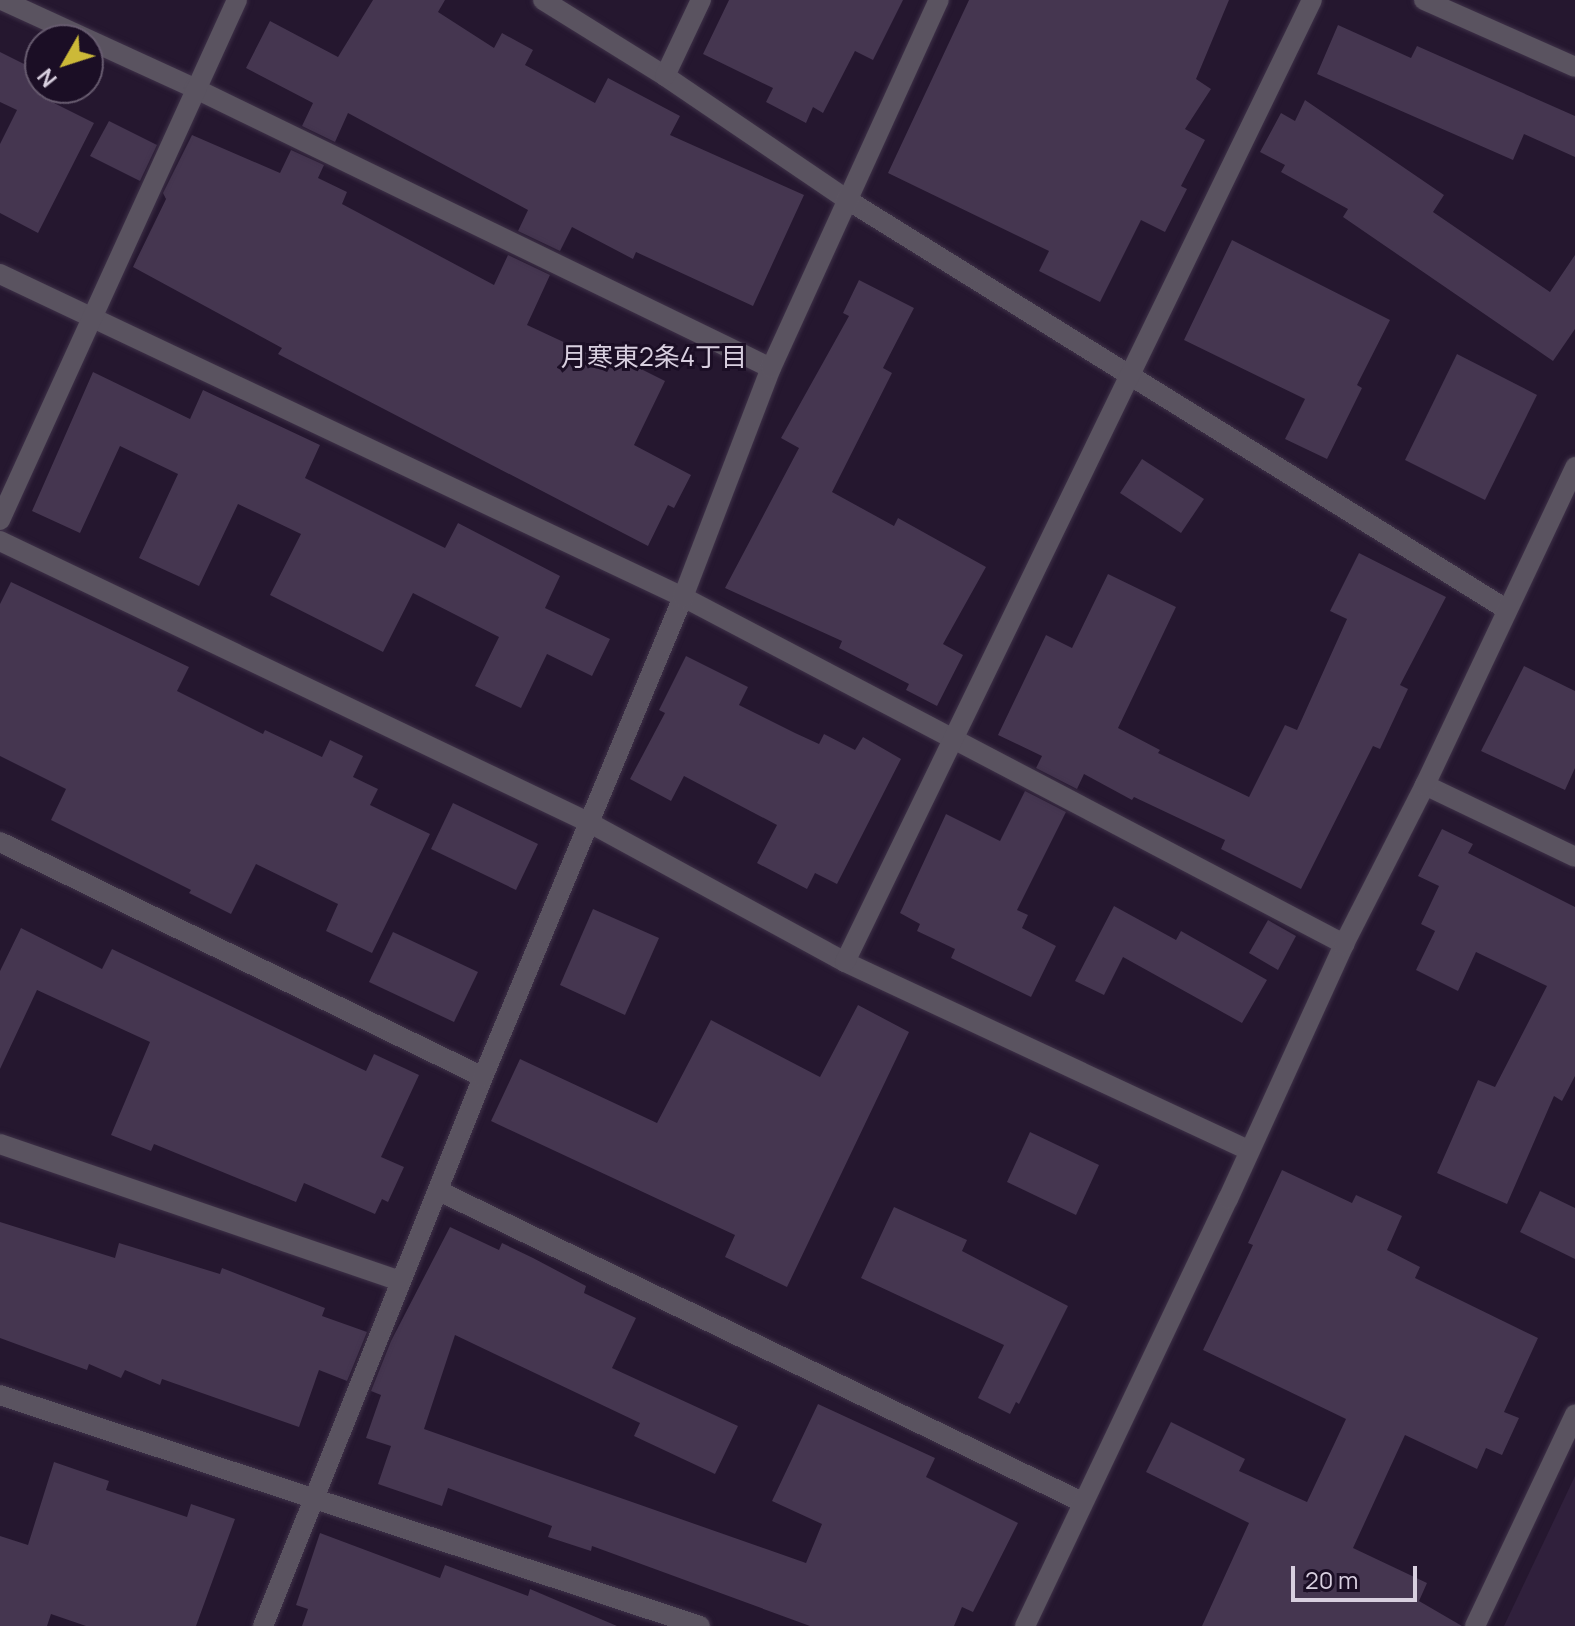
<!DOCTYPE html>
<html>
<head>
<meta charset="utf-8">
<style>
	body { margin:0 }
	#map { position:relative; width:1575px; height:1626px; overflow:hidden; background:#25172f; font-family:Manrope,"Noto Sans JP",sans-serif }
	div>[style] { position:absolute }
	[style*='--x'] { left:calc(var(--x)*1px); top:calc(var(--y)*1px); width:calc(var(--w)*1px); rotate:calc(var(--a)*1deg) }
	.built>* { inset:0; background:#30203c }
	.building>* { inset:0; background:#453650 }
	.roads { filter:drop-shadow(0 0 2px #3e3148) drop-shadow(0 0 2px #3e3148) }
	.minor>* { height:20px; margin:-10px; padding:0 10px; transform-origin:10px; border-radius:10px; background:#5a5360 }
	.tertiary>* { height:20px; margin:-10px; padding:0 10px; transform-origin:10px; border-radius:10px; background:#5a5360 }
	span { translate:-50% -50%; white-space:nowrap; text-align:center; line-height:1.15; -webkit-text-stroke:6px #1b0e25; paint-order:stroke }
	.neighbourhood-label { font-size:26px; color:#d8cfdf }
	.north { position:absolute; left:24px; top:24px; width:80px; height:80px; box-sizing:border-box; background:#1b0e25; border:2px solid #675b6f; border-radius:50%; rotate:231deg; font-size:22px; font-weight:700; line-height:32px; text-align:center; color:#d8cfdf }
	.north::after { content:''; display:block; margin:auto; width:28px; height:36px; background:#ccb938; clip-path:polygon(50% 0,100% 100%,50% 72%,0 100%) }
	.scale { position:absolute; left:1291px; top:1566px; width:126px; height:36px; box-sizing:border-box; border:4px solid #d8cfdf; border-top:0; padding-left:10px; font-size:24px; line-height:28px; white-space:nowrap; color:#d8cfdf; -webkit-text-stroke:6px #1b0e25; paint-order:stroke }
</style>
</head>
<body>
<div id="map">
	<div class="built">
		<i style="clip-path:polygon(1575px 1476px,1575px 1626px,1504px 1626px)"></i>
	</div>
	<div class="building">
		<i style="clip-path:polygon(373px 0,445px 0,438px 12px,494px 48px,502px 33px,533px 50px,525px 65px,595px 103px,608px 78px,680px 116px,670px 135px,804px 195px,753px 306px,636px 252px,633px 259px,572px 227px,560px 251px,518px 231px,528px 210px,348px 113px,335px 142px,302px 126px,313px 103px,246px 68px,270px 21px,338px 57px)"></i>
		<i style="clip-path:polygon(729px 0,903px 0,873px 60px,855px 51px,823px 113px,813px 107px,806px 123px,766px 102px,773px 88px,703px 54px)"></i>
		<i style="clip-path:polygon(969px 0,1229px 0,1196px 79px,1211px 89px,1185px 129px,1205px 140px,1181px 186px,1187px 189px,1165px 232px,1141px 220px,1100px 302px,1039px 271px,1049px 251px,888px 173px)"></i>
		<i style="clip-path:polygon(1338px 25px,1411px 58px,1417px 46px,1575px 116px,1575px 157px,1524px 134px,1513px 160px,1317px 74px)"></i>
		<i style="clip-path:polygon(0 52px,40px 72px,40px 96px,94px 123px,38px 233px,0 213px,0 144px,17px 110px,0 102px)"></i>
		<i style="clip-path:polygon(1305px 100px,1444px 195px,1433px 212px,1550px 292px,1575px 255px,1575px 329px,1553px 361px,1343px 217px,1348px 209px,1281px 172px,1285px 165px,1260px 152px,1281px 113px,1295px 121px)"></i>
		<i style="clip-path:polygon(109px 121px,157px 145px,140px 181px,90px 156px)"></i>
		<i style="clip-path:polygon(192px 135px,280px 173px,291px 150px,324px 165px,318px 178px,347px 192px,342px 204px,494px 285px,508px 255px,550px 275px,527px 325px,613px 365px,617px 357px,665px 381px,634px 445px,691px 475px,674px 508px,668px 505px,648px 546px,278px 354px,282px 348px,133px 267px,166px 199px,163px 193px)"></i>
		<i style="clip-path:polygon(1232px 240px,1390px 320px,1357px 385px,1362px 388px,1327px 459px,1285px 439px,1305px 399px,1184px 340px)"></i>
		<i style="clip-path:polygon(859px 280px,914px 308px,883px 368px,892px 373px,832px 492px,894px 526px,898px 518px,986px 567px,943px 644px,963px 655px,937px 706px,906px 690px,909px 684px,839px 648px,842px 641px,725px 588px,799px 448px,781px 438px,849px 316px,843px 313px)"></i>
		<i style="clip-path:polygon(1457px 354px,1537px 395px,1485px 500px,1405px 460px)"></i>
		<i style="clip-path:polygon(93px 372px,190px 419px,203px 390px,320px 445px,305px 478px,445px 548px,458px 523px,560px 576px,545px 608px,610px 639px,592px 676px,547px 654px,521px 708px,475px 686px,499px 637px,413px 593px,383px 652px,270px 595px,301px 534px,238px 504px,199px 586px,139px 558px,178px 474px,120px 446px,80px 533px,32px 511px)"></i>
		<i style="clip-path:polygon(1142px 459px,1204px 499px,1181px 533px,1120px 493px)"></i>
		<i style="clip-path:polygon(1359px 553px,1446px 597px,1400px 685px,1408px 689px,1380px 749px,1373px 746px,1301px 889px,1221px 849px,1225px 840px,1134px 797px,1132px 800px,1084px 774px,1077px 789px,1036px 768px,1042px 756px,998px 735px,1046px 635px,1072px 648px,1108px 574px,1176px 607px,1118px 728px,1160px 750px,1158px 753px,1249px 797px,1285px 725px,1297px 730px,1347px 619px,1330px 611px)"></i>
		<i style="clip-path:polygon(11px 582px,189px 667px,177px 691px,263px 734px,265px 730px,322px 757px,330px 740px,363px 756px,353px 777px,378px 789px,370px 805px,430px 834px,372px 953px,326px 931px,338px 904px,256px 864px,231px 914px,189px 893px,191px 890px,51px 820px,66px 789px,0 756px,0 604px)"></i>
		<i style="clip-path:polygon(686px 656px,748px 687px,739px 705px,795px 733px,819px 744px,824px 734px,855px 750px,863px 737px,901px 759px,837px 884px,815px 873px,807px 889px,757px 863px,777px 825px,684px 776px,671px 801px,630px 779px,665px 713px,659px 710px)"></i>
		<i style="clip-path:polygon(1524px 666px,1575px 691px,1575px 768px,1565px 790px,1481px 751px)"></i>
		<i style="clip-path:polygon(1025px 791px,1066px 812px,1017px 910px,1028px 915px,1022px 928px,1056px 946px,1031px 997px,951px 958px,955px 949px,917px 931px,920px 924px,900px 913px,946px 814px,1000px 841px)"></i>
		<i style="clip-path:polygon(453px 803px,538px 844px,516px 890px,431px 849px)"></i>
		<i style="clip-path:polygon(1442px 829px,1473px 844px,1468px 853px,1575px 907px,1575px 1076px,1562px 1101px,1554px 1096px,1507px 1204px,1437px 1173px,1478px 1080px,1495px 1087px,1547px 986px,1476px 952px,1458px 991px,1416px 970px,1435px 931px,1421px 924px,1439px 886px,1418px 876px)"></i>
		<i style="clip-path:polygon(1114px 906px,1176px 940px,1181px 931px,1267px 980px,1242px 1023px,1123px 957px,1104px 995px,1075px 981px)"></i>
		<i style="clip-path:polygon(593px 909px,659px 938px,625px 1015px,560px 985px)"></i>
		<i style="clip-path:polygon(1268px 920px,1296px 936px,1278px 970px,1249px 953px)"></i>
		<i style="clip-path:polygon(21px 928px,102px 969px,112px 949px,366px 1071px,374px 1054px,419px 1075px,381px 1157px,404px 1167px,388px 1202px,382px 1199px,375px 1214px,304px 1183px,296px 1202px,154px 1144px,151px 1151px,111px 1135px,150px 1042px,37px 990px,0 1069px,0 971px)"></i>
		<i style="clip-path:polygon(393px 932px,478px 972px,454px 1022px,369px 982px)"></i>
		<i style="clip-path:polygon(858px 1005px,909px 1032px,787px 1287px,725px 1257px,735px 1235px,491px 1121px,520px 1059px,657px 1123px,711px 1020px,820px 1077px)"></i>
		<i style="clip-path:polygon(1030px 1132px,1099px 1165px,1076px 1215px,1007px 1182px)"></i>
		<i style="clip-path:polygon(1282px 1170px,1352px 1203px,1356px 1195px,1402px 1216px,1387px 1250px,1420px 1267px,1415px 1278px,1538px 1338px,1504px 1412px,1519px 1418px,1502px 1455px,1486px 1448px,1477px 1469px,1405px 1435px,1353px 1548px,1427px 1583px,1419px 1601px,1462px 1626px,1202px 1626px,1249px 1523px,1146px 1472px,1171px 1422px,1245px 1459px,1239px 1471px,1307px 1502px,1346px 1419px,1203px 1350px,1253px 1245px,1248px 1243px)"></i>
		<i style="clip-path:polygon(1540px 1191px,1575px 1208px,1575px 1259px,1520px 1232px)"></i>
		<i style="clip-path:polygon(894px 1207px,967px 1240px,962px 1251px,1068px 1306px,1019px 1404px,1016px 1402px,1010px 1414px,978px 1398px,1004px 1345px,861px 1278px)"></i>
		<i style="clip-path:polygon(0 1222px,115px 1258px,119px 1243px,220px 1274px,222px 1268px,325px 1308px,322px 1316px,367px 1332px,347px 1381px,319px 1370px,299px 1427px,162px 1379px,160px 1385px,125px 1370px,121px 1378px,89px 1364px,87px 1370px,0 1338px)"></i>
		<i style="clip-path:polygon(450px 1227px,499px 1250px,502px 1243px,533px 1258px,586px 1286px,584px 1293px,636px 1318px,612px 1368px,738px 1426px,715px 1474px,634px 1436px,640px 1423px,455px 1335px,424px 1429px,806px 1563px,822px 1524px,772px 1501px,818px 1404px,935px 1458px,926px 1477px,1018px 1523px,973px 1612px,962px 1607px,954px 1626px,810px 1626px,592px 1546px,591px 1551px,548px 1537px,552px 1526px,448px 1488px,442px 1506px,378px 1484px,391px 1446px,366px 1438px,381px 1395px,371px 1391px,391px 1341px)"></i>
		<i style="clip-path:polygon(54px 1462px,109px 1481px,106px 1490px,187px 1517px,191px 1504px,235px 1519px,196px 1626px,86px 1626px,51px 1614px,47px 1626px,0 1626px,0 1536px,28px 1545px)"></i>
		<i style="clip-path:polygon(320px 1533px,440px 1578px,445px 1565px,528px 1596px,530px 1589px,617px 1626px,302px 1626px,308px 1609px,296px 1605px)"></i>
	</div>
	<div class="roads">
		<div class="minor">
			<i style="--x:2;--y:0;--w:211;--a:24.6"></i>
			<i style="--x:194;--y:88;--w:641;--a:25.89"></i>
			<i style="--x:543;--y:0;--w:144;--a:31.9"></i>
			<i style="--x:665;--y:76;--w:219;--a:34.2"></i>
			<i style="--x:846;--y:199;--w:777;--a:31.85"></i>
			<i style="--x:1424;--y:0;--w:165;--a:23.9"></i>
			<i style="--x:665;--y:76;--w:84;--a:-64.7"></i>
			<i style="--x:0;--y:274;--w:756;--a:25.31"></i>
			<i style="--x:683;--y:597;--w:747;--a:27.7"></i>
			<i style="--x:0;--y:520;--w:571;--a:-65.5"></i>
			<i style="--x:0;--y:541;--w:654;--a:25.55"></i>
			<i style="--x:590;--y:823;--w:290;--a:28.6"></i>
			<i style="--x:845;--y:962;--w:446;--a:25"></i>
			<i style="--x:1425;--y:785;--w:166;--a:25.6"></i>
			<i style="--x:0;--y:842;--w:537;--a:25.94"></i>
			<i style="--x:845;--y:962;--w:1069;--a:-64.11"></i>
			<i style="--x:0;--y:1144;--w:423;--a:18.9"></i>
			<i style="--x:439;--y:1191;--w:714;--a:25.81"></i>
			<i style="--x:0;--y:1395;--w:737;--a:18.26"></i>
			<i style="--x:263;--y:1626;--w:591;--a:-68.16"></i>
			<i style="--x:483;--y:1077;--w:520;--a:-67.38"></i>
			<i style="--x:683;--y:597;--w:245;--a:-69"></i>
			<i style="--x:771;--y:368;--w:405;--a:-65.5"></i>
			<i style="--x:1475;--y:1626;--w:234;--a:-64.7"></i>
		</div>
		<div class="tertiary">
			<i style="--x:1025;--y:1626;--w:473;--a:-64.6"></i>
			<i style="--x:1228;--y:1199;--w:280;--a:-65.5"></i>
			<i style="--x:1344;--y:944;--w:178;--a:-63"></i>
			<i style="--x:1425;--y:785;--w:352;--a:-64.7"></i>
		</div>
	</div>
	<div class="neighbourhood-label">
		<span style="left:654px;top:357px">月寒東2条4丁目</span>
	</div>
	<div class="north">N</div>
	<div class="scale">20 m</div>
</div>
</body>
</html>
